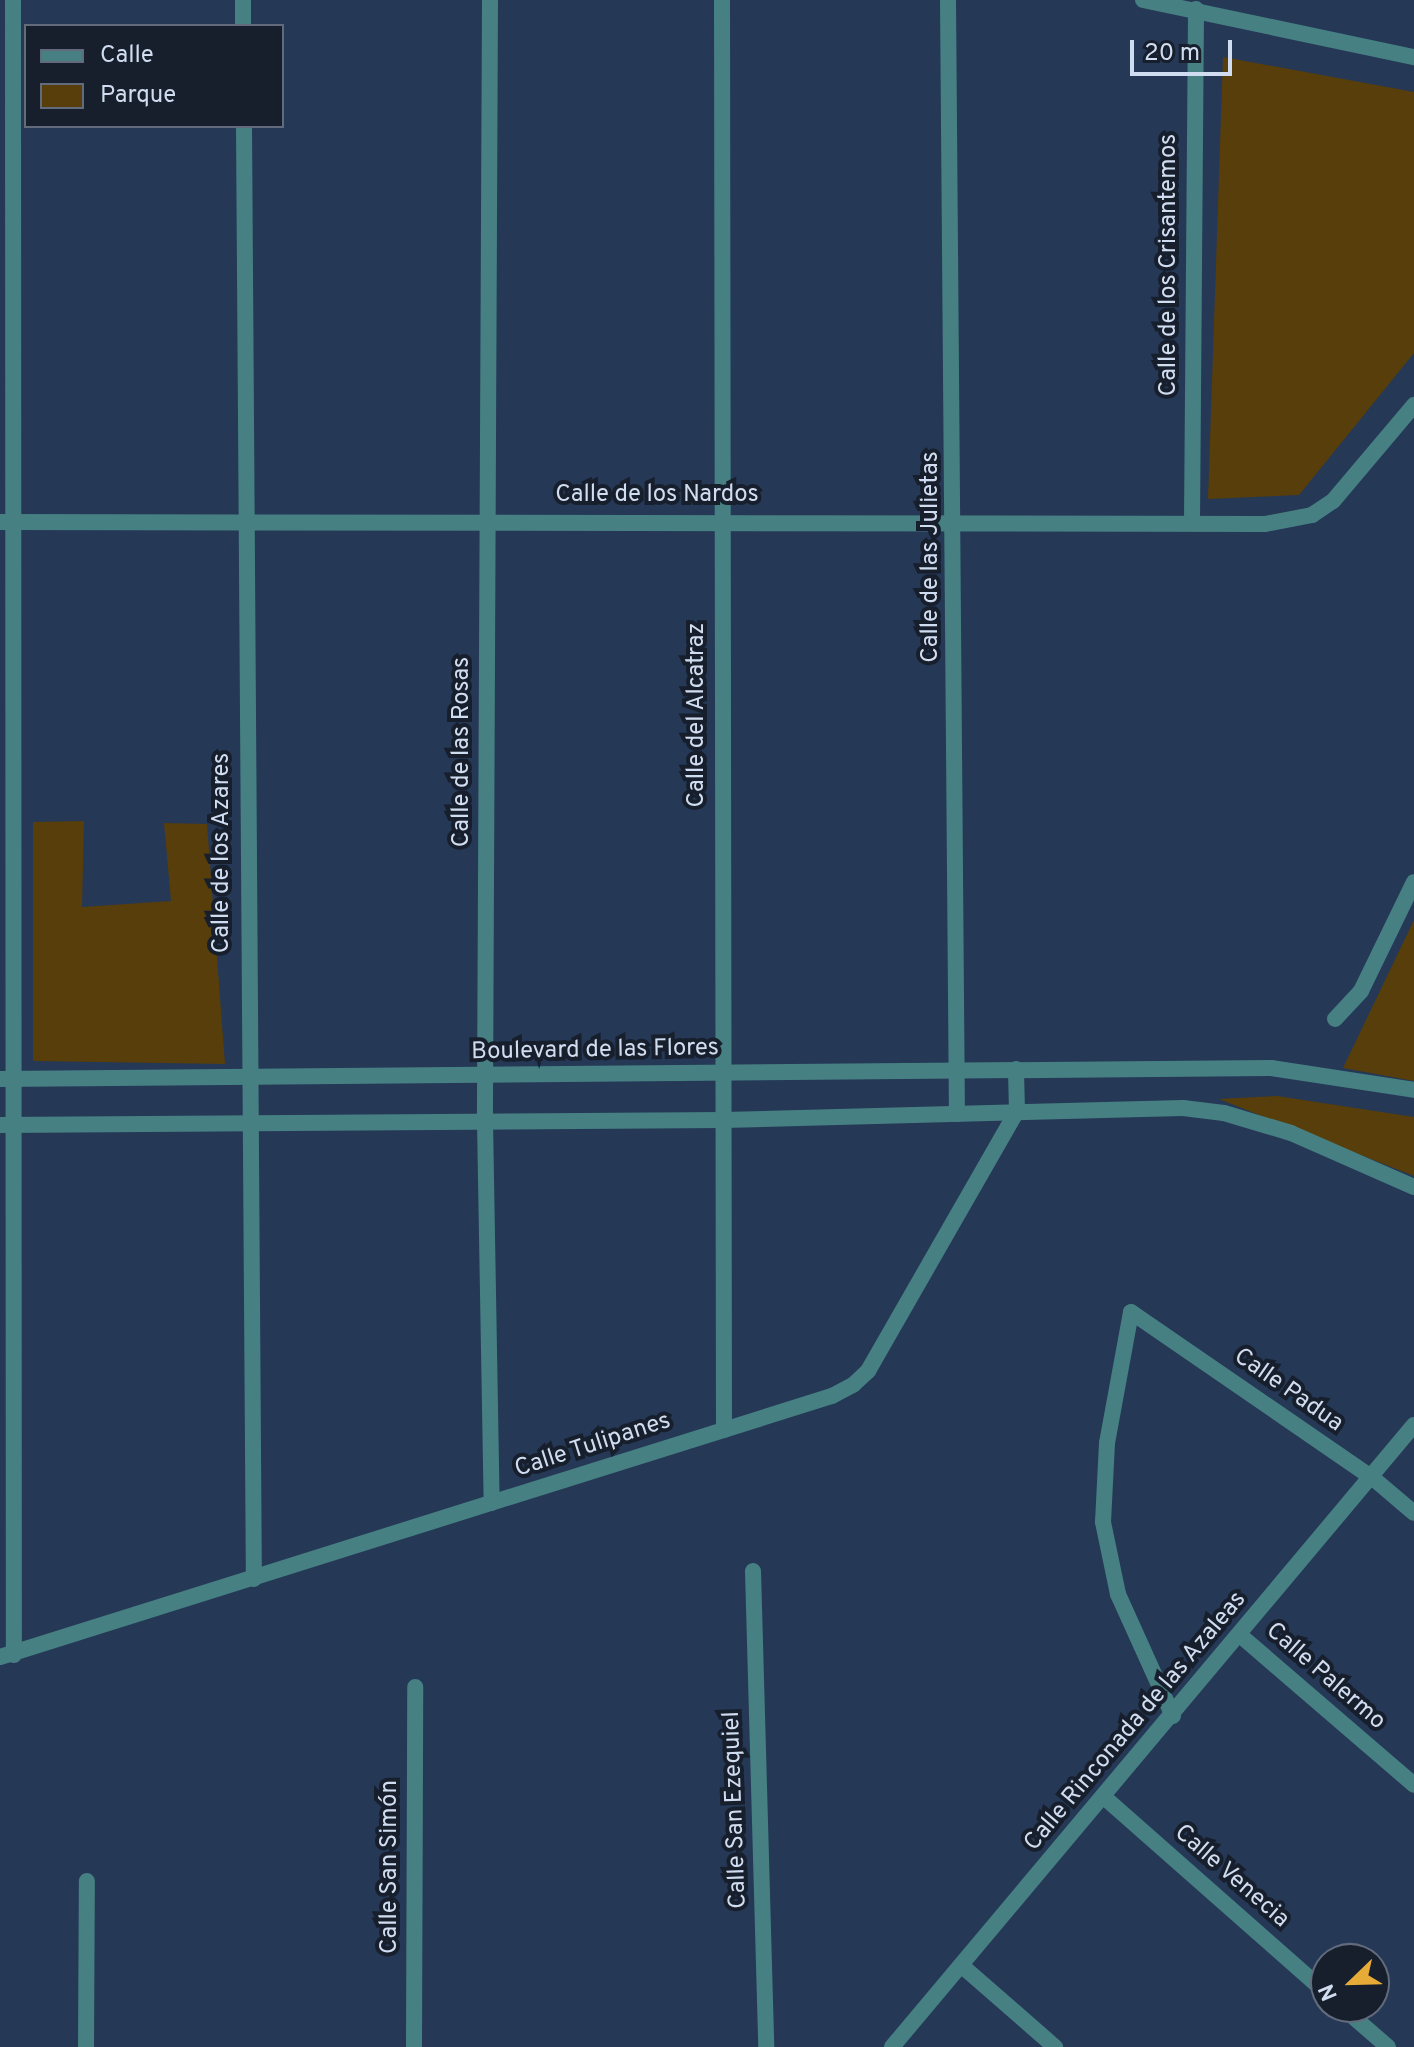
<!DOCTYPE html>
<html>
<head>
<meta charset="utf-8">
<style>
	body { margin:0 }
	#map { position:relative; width:1414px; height:2047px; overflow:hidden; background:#253856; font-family:Overpass,sans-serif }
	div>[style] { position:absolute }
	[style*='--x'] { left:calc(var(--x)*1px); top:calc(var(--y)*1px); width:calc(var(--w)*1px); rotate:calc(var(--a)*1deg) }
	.green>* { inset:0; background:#583e0a }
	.minor>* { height:16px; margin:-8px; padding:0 8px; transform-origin:8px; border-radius:8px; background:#468083 }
	.tertiary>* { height:16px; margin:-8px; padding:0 8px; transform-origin:8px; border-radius:8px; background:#468083 }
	span { translate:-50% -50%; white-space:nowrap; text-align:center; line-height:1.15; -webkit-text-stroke:8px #171f2d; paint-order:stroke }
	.street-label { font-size:24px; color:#d0dcef }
	.legend { position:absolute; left:24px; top:24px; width:260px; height:104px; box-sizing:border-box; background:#171f2d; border:2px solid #616b7b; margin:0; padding:10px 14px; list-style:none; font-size:24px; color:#d0dcef }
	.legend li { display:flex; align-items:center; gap:16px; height:40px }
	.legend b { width:40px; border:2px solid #616b7b }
	.north { position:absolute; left:1310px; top:1943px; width:80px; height:80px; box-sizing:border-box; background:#171f2d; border:2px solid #616b7b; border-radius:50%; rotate:247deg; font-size:22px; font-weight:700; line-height:32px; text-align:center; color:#d0dcef }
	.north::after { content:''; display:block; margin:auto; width:28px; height:36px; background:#e7ac37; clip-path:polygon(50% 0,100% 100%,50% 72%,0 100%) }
	.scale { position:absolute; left:1130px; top:40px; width:102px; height:36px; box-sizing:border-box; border:4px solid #d0dcef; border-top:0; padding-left:10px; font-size:24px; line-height:28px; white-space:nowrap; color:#d0dcef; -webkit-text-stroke:6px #171f2d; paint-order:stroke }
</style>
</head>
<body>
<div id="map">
	<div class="green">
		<i style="clip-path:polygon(1223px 57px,1414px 92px,1414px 353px,1299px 495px,1208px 499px)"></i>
		<i style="clip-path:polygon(84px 821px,82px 907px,171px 901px,164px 823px,207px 824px,225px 1064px,33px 1061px,33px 822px)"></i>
		<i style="clip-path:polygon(1414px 920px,1414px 1081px,1343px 1068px)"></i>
		<i style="clip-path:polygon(1277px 1096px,1414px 1117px,1414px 1176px,1219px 1099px)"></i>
	</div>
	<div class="minor">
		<i style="--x:13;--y:0;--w:1655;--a:89.97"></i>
		<i style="--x:243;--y:0;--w:26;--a:90"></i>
		<i style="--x:490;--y:0;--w:1121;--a:90.26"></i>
		<i style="--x:485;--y:1121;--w:382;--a:89"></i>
		<i style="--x:722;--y:0;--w:1430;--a:89.92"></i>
		<i style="--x:948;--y:0;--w:1114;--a:89.54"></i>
		<i style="--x:1143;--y:0;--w:277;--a:11.9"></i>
		<i style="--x:244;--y:126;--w:1453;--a:89.61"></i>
		<i style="--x:1192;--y:521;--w:512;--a:-89.55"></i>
		<i style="--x:0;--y:522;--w:1265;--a:0.09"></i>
		<i style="--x:1265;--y:524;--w:48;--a:-10.8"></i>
		<i style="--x:1312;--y:515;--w:25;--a:-34"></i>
		<i style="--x:1333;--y:501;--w:126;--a:-49.8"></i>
		<i style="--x:1335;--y:1019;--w:38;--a:-47"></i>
		<i style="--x:1361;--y:991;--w:121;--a:-64.1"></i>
		<i style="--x:753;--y:1571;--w:476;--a:88.4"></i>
		<i style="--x:1241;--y:1636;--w:228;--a:40.7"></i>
		<i style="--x:0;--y:1657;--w:872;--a:-17.42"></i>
		<i style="--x:832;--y:1396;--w:24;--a:-28"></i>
		<i style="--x:853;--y:1385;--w:21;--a:-43"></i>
		<i style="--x:868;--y:1371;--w:300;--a:-60.2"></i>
		<i style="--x:1017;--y:1111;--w:42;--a:-91.4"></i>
		<i style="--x:1173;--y:1716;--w:134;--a:-114.3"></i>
		<i style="--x:1118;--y:1594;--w:74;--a:-101.8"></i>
		<i style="--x:1103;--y:1522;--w:79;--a:-87.1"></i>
		<i style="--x:1107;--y:1443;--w:133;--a:-79.6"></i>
		<i style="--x:1131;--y:1312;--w:295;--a:34.5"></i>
		<i style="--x:1374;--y:1479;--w:52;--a:40.4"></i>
		<i style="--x:1104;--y:1797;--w:296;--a:41.4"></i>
		<i style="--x:961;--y:1965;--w:125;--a:41.1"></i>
		<i style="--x:1342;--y:2007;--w:61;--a:41"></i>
		<i style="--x:86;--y:2047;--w:166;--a:-89.7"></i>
		<i style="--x:414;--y:2047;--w:360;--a:-89.8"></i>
		<i style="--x:892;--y:2047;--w:812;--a:-50"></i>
	</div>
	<div class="tertiary">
		<i style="--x:0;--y:1079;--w:1271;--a:-0.5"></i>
		<i style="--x:1271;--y:1068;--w:145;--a:8.7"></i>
		<i style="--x:0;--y:1125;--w:723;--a:-0.4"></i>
		<i style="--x:723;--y:1120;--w:460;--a:-1.5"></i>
		<i style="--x:1183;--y:1108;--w:41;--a:7"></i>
		<i style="--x:1224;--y:1113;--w:70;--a:16.6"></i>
		<i style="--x:1291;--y:1133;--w:134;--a:23.7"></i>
	</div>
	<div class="street-label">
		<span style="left:1170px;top:265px;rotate:-90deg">Calle de los Crisantemos</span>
		<span style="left:657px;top:496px">Calle de los Nardos</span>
		<span style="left:932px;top:557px;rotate:-90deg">Calle de las Julietas</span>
		<span style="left:698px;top:715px;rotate:-90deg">Calle del Alcatraz</span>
		<span style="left:463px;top:752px;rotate:-90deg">Calle de las Rosas</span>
		<span style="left:223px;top:853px;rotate:-90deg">Calle de los Azares</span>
		<span style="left:595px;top:1051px;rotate:-1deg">Boulevard de las Flores</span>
		<span style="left:1288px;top:1391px;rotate:35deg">Calle Padua</span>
		<span style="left:593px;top:1446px;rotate:-18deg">Calle Tulipanes</span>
		<span style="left:1325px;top:1677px;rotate:41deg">Calle Palermo</span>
		<span style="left:1136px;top:1722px;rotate:-50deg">Calle Rinconada de las Azaleas</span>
		<span style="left:736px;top:1810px;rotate:-92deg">Calle San Ezequiel</span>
		<span style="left:391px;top:1867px;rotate:-90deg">Calle San Simón</span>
		<span style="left:1231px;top:1877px;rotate:41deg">Calle Venecia</span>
	</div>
	<ul class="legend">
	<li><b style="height:10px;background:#468083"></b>Calle</li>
	<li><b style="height:22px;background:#583e0a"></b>Parque</li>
	</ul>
	<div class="north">N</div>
	<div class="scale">20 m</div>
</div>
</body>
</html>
